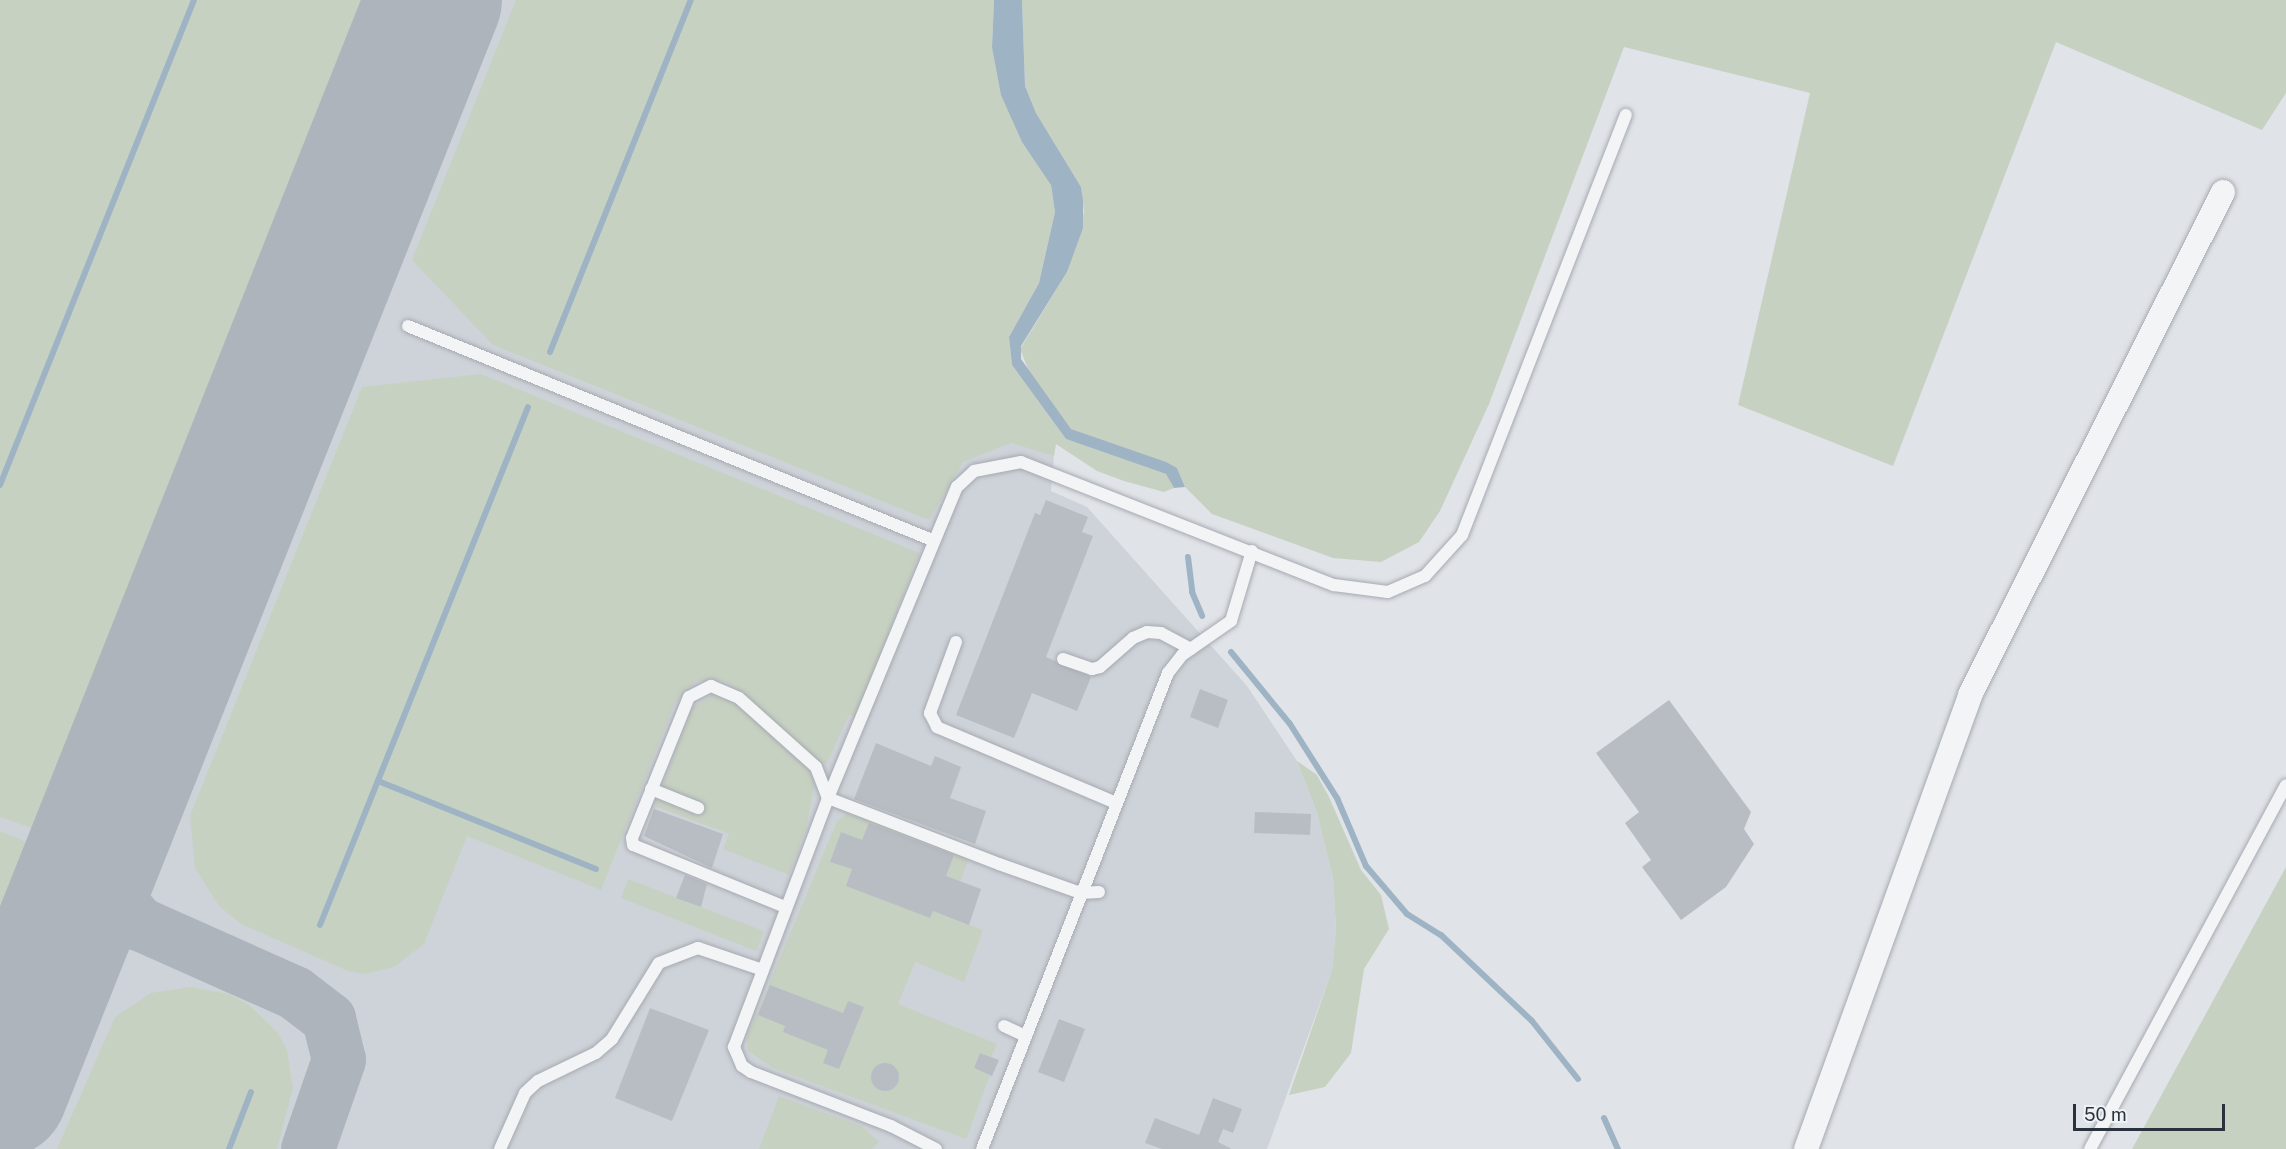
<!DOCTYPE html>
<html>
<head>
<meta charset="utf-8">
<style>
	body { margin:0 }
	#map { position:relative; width:2286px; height:1149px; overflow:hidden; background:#e0e3e8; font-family:"Public Sans",sans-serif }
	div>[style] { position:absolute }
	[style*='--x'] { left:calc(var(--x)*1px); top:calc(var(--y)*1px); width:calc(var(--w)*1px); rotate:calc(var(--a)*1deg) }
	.built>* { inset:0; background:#ced3d9 }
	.green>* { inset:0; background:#c7d1c2 }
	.water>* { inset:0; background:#9eb3c4 }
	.stream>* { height:6px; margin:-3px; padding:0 3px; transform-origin:3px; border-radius:3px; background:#9eb3c4 }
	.taxiway>* { height:54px; margin:-27px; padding:0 27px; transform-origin:27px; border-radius:27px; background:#aeb4bc }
	.runway>* { height:136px; margin:-68px; padding:0 68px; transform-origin:68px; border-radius:68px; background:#aeb4bc }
	.building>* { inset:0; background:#b8bdc4 }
	.round { border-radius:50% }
	.roads { filter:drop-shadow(0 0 2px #a6aab1) drop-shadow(0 0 2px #a6aab1) }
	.service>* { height:12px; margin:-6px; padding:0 6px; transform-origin:6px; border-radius:6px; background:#f2f4f6 }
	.minor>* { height:24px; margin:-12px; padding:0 12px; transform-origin:12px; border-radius:12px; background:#f2f4f6 }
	span { translate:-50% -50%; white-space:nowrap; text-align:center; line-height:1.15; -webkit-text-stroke:4.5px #eff2f5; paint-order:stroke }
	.scale { position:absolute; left:2073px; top:1104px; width:152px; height:27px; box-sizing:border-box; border:3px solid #2a323d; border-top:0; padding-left:8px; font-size:18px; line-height:21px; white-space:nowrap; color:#2a323d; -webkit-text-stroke:4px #eff2f5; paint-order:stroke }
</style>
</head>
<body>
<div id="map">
	<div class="built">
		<i style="clip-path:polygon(0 0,994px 0,965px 339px,1055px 444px,1051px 491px,1087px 507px,1247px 686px,1297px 761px,1317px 813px,1333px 878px,1336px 929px,1332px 970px,1267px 1149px,0 1149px)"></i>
	</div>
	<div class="green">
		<i style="clip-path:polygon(0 0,365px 0,34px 829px,0 817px)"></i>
		<i style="clip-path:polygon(516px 0,994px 0,992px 47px,1051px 185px,1055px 212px,1039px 283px,1009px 337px,1012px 365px,1066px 439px,1166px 474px,1174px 488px,1164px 492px,1124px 481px,1097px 471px,1056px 444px,1054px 456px,1011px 443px,963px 462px,929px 520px,493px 345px,412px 260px)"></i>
		<i style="clip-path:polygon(1022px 0,2286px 0,2286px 93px,2262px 130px,2056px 42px,1893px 466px,1738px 405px,1810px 93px,1624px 47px,1489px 404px,1440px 511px,1419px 542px,1381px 562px,1333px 558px,1212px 514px,1185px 487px,1177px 468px,1071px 429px,1031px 376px,1020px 349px,1067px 272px,1084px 212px,1081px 187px,1036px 113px,1025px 86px)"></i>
		<i style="clip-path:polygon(481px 374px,919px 553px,857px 717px,849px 715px,827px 763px,822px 764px,725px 681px,696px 681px,675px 703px,601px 890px,467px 836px,424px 944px,394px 967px,365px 974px,348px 971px,241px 924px,219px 906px,195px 868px,190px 816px,362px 387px)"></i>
		<i style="clip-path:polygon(713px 694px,737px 704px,809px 770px,815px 782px,806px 829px,789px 875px,723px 849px,729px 834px,655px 806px,692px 708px)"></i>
		<i style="clip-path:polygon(1297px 761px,1317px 775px,1329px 797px,1361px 870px,1381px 895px,1389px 929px,1364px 969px,1351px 1053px,1325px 1087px,1289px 1095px,1332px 970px,1336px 929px,1333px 878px,1317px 813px)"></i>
		<i style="clip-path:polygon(849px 812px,970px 855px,947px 916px,983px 930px,964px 982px,915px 962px,898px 1004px,997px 1044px,991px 1057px,980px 1053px,974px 1068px,990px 1075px,966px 1139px,773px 1068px,748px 1051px,747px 1037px,837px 821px)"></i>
		<i style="clip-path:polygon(0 831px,29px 843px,0 915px)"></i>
		<i style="clip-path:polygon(2286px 867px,2286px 1149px,2132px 1149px)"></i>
		<i style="clip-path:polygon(628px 879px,764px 931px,756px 951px,621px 898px)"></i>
		<i style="clip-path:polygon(190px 987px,229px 994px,249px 1005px,278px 1033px,287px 1050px,293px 1088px,277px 1149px,57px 1149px,115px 1017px,151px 993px)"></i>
		<i style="clip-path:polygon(779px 1096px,863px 1127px,879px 1142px,872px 1149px,759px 1149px)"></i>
	</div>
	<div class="water">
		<i style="clip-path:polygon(994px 0,1022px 0,1025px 86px,1036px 113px,1081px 187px,1083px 200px,1083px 228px,1067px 272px,1021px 346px,1021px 359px,1071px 429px,1166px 462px,1177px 468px,1185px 487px,1174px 488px,1166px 474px,1066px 439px,1012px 365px,1009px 337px,1039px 283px,1055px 212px,1051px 185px,1022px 142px,1001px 95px,992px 47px)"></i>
	</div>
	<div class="stream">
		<i style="--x:550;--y:352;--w:379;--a:-68.2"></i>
		<i style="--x:0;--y:485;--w:522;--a:-68.2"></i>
		<i style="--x:1188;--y:557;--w:35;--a:83"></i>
		<i style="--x:1192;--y:592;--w:26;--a:67"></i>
		<i style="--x:1231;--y:652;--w:93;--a:50.7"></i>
		<i style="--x:1290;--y:724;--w:88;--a:57.6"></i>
		<i style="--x:1337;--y:798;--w:74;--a:66.9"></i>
		<i style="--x:1366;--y:866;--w:63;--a:49.5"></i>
		<i style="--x:1407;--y:914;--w:40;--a:32"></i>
		<i style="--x:1441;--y:935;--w:125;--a:43.4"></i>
		<i style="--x:1532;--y:1021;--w:74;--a:51.6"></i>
		<i style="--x:378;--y:781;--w:235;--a:22"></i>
		<i style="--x:320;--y:925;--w:558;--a:-68.12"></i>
		<i style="--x:1604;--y:1118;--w:34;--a:66"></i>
		<i style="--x:229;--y:1149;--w:61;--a:-68.9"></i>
	</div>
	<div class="taxiway">
		<i style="--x:97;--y:848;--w:37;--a:79"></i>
		<i style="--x:104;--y:884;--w:54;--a:48"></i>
		<i style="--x:140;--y:924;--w:170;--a:24"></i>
		<i style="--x:295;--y:993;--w:43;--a:37.4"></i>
		<i style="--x:329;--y:1019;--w:42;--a:76.3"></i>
		<i style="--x:339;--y:1060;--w:94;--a:109.2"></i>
		<i style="--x:56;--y:950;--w:42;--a:-35.2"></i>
		<i style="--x:90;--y:926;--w:30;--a:-12"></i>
		<i style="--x:119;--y:920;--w:21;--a:11"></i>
	</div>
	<div class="runway">
		<i style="--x:0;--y:1090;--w:1173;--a:-68.29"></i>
	</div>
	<div class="building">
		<i style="clip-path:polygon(1046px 500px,1088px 517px,1082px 532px,1093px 536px,1046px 657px,1091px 677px,1077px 711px,1032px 693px,1014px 738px,956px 715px,1035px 513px,1040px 515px)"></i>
		<i style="clip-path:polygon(1200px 689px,1228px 700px,1218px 728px,1190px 717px)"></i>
		<i style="clip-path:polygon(1669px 700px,1751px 812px,1744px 829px,1754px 844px,1726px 887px,1681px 920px,1642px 867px,1651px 860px,1625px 823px,1639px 812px,1596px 753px)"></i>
		<i style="clip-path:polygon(876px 743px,931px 766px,935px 756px,961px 767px,950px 798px,986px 811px,975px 844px,854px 799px)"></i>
		<i style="clip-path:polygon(654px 809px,723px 834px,712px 868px,644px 836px)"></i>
		<i style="clip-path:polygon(1255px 812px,1311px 814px,1310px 835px,1254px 833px)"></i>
		<i style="clip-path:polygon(869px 823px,954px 855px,946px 876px,981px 889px,969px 925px,933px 911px,930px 918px,846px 886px,852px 869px,830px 862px,841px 832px,862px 840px)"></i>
		<i style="clip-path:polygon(685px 875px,707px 884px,701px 907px,676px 898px)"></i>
		<i style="clip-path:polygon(770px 985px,843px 1013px,848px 1001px,864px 1007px,839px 1069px,823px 1063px,828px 1050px,783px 1032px,785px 1026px,758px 1015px)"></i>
		<i style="clip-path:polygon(650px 1008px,709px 1030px,672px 1121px,615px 1098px)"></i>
		<i style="clip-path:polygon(1059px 1019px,1085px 1029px,1064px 1082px,1038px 1072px)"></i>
		<i style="clip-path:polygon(980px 1053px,999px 1060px,992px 1076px,974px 1068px)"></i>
		<i class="round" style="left:871px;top:1063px;width:28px;height:28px"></i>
		<i style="clip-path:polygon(1213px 1098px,1242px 1109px,1233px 1133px,1223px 1129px,1218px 1142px,1232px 1149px,1162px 1149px,1145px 1143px,1155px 1118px,1199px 1135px)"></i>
	</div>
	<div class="roads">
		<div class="service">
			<i style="--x:408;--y:326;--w:566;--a:22.21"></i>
			<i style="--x:956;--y:642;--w:76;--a:110.1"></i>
			<i style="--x:930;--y:713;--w:16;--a:63"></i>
			<i style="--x:937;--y:727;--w:194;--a:23"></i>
			<i style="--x:1063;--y:659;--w:31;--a:19"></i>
			<i style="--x:1092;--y:669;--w:8;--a:-14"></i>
			<i style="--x:1100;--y:667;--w:44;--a:-41.3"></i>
			<i style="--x:1133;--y:638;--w:15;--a:-23"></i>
			<i style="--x:1147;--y:632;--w:14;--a:4"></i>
			<i style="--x:1161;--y:633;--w:34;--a:28"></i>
			<i style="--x:651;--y:789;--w:51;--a:22"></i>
			<i style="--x:828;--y:798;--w:183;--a:21.1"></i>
			<i style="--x:999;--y:864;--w:87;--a:19.5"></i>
			<i style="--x:1081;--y:893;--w:18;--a:-3"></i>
			<i style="--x:785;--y:907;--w:164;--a:-157.8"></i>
			<i style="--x:633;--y:845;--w:7;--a:-98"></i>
			<i style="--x:632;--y:838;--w:152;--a:-68"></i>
			<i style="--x:689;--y:697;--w:25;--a:-27"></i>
			<i style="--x:711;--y:686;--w:30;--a:23"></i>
			<i style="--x:739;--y:698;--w:103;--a:41.9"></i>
			<i style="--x:816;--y:767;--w:33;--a:69"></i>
			<i style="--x:1004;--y:1026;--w:21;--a:25"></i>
			<i style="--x:500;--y:1149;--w:61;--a:-65.9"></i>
			<i style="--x:525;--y:1093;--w:18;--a:-43"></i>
			<i style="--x:538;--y:1081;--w:64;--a:-25.8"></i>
			<i style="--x:596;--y:1053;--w:21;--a:-41"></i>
			<i style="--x:612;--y:1039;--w:89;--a:-58.3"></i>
			<i style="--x:659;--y:963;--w:42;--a:-21"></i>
			<i style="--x:698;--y:948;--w:65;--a:18.7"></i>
			<i style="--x:936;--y:1149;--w:51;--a:-152.9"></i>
			<i style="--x:891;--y:1126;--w:150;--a:-158.9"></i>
			<i style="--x:751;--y:1072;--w:11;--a:-146"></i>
			<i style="--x:742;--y:1066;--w:21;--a:-113"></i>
			<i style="--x:734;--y:1047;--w:266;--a:-69.3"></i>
			<i style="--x:828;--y:798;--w:337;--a:-67.5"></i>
			<i style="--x:957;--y:487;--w:23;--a:-43"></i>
			<i style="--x:974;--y:471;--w:48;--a:-10.8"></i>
			<i style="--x:1021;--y:462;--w:336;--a:21.5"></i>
			<i style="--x:1334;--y:585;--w:54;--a:7.4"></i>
			<i style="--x:1388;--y:592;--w:40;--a:-23.4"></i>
			<i style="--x:1425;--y:576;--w:55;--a:-47.9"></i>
			<i style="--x:1462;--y:535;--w:451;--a:-68.7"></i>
			<i style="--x:982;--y:1149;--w:511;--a:-68.66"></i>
			<i style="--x:1168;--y:673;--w:23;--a:-52"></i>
			<i style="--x:1182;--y:655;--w:60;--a:-34.8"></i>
			<i style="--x:1231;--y:621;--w:73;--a:-73.3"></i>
			<i style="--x:2090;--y:1149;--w:413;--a:-61.7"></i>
		</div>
		<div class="minor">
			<i style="--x:1806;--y:1149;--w:483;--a:-70.1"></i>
			<i style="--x:1970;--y:695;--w:563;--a:-63.3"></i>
		</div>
	</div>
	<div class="scale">50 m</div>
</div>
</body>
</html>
